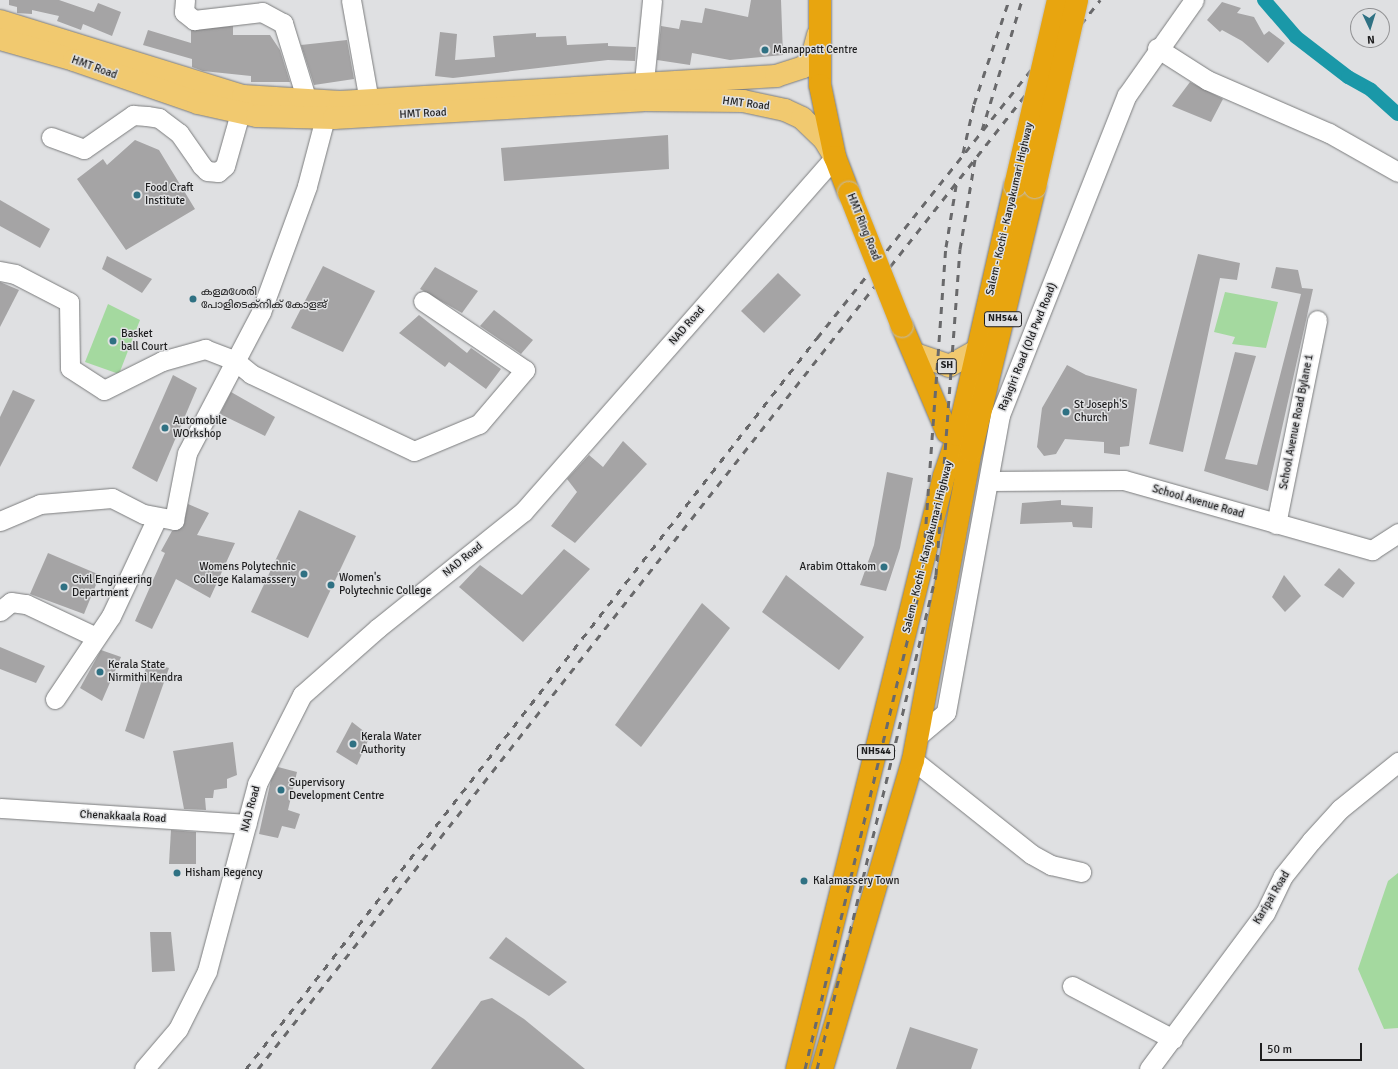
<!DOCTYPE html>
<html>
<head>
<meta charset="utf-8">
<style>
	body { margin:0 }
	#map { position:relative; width:1398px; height:1069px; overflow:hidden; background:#dfe0e2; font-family:Signika,"Noto Sans Malayalam",sans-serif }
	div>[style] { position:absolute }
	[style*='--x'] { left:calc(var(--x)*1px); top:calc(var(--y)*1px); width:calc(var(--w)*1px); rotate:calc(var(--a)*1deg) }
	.green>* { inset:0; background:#a4d99f }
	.canal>* { height:14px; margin:-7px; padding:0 7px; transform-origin:7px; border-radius:7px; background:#1a98a8 }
	.building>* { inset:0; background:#a5a4a5 }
	.roads { filter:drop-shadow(0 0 1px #7b7c7d) drop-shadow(0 0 1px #7b7c7d) }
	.minor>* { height:19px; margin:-9.5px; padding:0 9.5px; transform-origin:9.5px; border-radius:9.5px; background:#fff }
	.major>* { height:22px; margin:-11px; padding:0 11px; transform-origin:11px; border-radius:11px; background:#f1c96f }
	.highway>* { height:22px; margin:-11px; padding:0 11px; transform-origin:11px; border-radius:11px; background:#e8a50f }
	.rail>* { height:3px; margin-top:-1.5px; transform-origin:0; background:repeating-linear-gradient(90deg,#69696b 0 7px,transparent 0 14px) }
	.bridges { filter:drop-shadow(0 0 1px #bcbcbc) drop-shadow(0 0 1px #bcbcbc) }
	.highway-bridge>* { height:22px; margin:-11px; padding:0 11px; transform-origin:11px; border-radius:11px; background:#e8a50f }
	.dots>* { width:11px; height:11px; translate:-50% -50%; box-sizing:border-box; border:2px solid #dfe0e2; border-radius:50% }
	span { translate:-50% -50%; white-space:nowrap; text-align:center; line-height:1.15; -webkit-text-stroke:3px #dfe0e2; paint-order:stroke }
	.shield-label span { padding:1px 3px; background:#dfe0e2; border:1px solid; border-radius:3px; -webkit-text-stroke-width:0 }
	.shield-label { font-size:10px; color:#1e1e1f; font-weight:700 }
	.poi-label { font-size:11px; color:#1e1e1f }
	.left { translate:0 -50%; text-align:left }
	.right { translate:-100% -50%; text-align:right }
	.street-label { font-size:11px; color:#1e1e1f }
	.north { position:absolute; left:1350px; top:8px; width:40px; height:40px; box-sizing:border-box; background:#dfe0e2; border:1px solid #929294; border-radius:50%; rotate:176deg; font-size:11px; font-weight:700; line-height:16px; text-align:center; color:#1e1e1f }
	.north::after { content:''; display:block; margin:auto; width:14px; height:18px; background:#2f7183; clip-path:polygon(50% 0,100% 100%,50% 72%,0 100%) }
	.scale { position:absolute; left:1260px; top:1043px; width:102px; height:18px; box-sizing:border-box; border:2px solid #1e1e1f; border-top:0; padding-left:5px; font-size:12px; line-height:14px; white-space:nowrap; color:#1e1e1f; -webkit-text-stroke:3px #dfe0e2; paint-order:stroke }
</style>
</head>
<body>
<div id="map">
	<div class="green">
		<i style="clip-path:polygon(1225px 292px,1278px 302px,1266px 348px,1232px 344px,1235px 337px,1214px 332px)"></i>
		<i style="clip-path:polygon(108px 304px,140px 320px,119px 374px,85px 362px)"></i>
		<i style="clip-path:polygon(1398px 873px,1398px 1028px,1384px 1029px,1358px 969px,1388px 881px)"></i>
	</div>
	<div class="canal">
		<i style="--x:1264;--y:0;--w:49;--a:49.1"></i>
		<i style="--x:1296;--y:37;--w:66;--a:37.6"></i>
		<i style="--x:1348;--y:77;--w:26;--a:29"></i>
		<i style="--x:1371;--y:90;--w:36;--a:42"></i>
	</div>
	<div class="building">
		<i style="clip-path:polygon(9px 0,59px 0,94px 12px,98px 3px,121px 12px,112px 36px,83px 24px,81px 30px,57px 21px,59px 16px,32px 10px,32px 14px,17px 13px,17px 7px,9px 5px)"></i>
		<i style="clip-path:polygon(751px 0,781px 0,783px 55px,730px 60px,692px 53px,690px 65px,657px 60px,661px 26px,679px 29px,681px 20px,702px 23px,705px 8px,748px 17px)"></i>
		<i style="clip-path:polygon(1222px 2px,1241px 8px,1237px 13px,1254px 17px,1264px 35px,1269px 31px,1285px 43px,1268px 63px,1242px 41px,1222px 30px,1220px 32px,1207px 20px)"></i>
		<i style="clip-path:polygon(233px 26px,233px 35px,270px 35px,280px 50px,290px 82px,251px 82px,251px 76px,203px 71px,192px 67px,192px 59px,143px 45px,148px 30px,191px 43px,191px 30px)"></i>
		<i style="clip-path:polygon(440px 32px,457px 34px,455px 60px,495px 57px,493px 36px,536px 33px,536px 37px,566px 36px,567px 45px,608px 43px,608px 46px,636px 47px,635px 61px,608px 60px,453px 78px,435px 76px)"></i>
		<i style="clip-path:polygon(347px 40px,354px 79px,314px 85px,301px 45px)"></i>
		<i style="clip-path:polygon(1190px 82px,1223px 99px,1211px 122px,1172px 106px)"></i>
		<i style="clip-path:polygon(668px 135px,669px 169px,504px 181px,501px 148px)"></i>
		<i style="clip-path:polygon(135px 140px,159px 150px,195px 209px,126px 250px,77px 179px,103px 159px,107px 165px)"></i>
		<i style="clip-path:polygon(0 200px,50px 229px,40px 248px,0 226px)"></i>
		<i style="clip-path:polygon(1198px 254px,1240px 263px,1237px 280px,1220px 278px,1183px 452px,1149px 444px)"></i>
		<i style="clip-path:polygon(107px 256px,152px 279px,142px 293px,102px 269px)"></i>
		<i style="clip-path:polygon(323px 266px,375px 291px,343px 352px,291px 328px)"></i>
		<i style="clip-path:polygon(435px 267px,478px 291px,462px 313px,420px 289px)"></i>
		<i style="clip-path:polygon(1276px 267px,1298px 270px,1302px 288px,1313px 289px,1268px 491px,1204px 471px,1235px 352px,1256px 356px,1225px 459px,1257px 465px,1301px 294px,1271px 288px)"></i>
		<i style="clip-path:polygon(778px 273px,801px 295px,764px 333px,741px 311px)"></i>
		<i style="clip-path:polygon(0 282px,19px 290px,0 327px)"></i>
		<i style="clip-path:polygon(494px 310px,533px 340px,521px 354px,480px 326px)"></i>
		<i style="clip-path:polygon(419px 315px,467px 353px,471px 348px,501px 369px,486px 389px,449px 362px,445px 367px,399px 333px)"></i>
		<i style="clip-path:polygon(1067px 365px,1086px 375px,1137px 389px,1129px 446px,1120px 447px,1120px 455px,1104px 453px,1104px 442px,1065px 439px,1056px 454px,1044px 456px,1037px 447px,1042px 408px)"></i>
		<i style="clip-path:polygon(173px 375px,197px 388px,157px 482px,132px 468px)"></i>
		<i style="clip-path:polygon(13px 390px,35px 400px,0 467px,0 417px)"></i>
		<i style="clip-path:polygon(231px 392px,275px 417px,265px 436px,220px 414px)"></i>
		<i style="clip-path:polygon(623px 441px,647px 464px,575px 543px,551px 526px,577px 492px,567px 479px,589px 455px,603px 467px)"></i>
		<i style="clip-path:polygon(887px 472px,913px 478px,900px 548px,886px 591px,860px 585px,874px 545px)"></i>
		<i style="clip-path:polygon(1061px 500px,1061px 505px,1093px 507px,1092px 528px,1073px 527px,1072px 522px,1020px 524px,1022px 503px)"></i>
		<i style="clip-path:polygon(188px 504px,209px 513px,197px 535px,235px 543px,210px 598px,176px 579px,152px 629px,135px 621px,165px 553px,161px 551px,172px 531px,183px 527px)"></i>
		<i style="clip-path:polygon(299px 510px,356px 536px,308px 638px,251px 612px)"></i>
		<i style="clip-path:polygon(564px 549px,590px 569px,523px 642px,459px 587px,480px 565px,522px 595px)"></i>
		<i style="clip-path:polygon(48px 553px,100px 575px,84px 614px,30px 594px)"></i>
		<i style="clip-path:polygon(1339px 568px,1355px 583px,1343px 598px,1324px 585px)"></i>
		<i style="clip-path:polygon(786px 575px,864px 637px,839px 670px,762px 612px)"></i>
		<i style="clip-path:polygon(1284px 575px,1301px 596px,1285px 612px,1272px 597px)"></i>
		<i style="clip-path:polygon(702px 603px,730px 628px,641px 747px,615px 725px)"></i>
		<i style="clip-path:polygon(0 647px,45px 666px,36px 683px,0 669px)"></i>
		<i style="clip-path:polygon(101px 650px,121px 657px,102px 701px,80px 688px)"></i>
		<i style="clip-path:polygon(148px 662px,169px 668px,144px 739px,125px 731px)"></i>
		<i style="clip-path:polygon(352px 722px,370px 736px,357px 765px,336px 752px)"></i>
		<i style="clip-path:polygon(233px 742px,237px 775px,227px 779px,227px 788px,214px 790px,213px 798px,205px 798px,206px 810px,184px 809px,173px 751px)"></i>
		<i style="clip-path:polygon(278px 767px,297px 772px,288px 810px,300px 814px,295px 829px,282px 826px,278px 838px,259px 834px,271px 780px)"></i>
		<i style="clip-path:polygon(171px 830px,196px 832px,196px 864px,169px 864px)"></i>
		<i style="clip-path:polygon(150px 932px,171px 932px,175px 971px,152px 972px)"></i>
		<i style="clip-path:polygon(506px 937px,567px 982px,549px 996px,489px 958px)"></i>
		<i style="clip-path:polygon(492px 998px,524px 1019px,585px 1069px,431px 1069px,481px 1001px)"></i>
		<i style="clip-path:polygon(910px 1027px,978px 1049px,971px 1069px,896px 1069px)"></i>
	</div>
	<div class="roads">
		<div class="minor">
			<i style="--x:185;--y:0;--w:12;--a:95"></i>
			<i style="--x:184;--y:12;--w:13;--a:39"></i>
			<i style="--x:194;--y:20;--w:68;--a:-6.7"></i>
			<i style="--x:262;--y:12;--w:24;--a:28"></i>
			<i style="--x:283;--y:23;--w:82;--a:72.9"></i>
			<i style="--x:351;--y:0;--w:103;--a:79.9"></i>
			<i style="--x:1157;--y:48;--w:59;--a:32.6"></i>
			<i style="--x:1207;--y:80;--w:133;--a:23.5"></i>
			<i style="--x:1329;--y:133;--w:79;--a:29.5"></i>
			<i style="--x:644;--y:82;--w:82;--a:-84.4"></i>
			<i style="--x:51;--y:137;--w:35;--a:20"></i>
			<i style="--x:84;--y:149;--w:60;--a:-34.8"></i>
			<i style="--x:133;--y:115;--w:14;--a:4"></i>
			<i style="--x:147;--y:116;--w:12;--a:9"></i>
			<i style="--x:159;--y:118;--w:25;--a:37"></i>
			<i style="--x:179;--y:133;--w:39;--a:55"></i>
			<i style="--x:201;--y:165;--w:8;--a:45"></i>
			<i style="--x:207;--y:171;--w:11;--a:5"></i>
			<i style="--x:218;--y:172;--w:9;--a:-41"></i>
			<i style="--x:225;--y:166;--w:55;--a:-74.2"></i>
			<i style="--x:0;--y:271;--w:15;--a:11"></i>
			<i style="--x:15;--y:274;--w:61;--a:27.4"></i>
			<i style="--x:69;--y:302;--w:66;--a:89.1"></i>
			<i style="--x:70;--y:368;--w:40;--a:32.9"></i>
			<i style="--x:104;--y:390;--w:65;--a:-26.6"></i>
			<i style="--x:162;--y:361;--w:45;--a:-15.6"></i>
			<i style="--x:205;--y:349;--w:31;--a:21"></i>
			<i style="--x:234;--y:360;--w:22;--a:39"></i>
			<i style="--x:251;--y:374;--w:180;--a:25.3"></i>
			<i style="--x:414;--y:451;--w:70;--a:-22.6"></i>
			<i style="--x:479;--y:424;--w:71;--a:-49.6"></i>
			<i style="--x:525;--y:370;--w:123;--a:-145.9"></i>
			<i style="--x:989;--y:481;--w:135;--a:-0.4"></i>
			<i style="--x:1124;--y:480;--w:258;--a:15.8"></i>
			<i style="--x:1372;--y:550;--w:31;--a:-33"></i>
			<i style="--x:0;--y:521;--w:43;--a:-23"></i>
			<i style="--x:40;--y:504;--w:72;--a:-4.8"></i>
			<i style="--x:112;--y:498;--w:36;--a:27"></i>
			<i style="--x:144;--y:514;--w:31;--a:11"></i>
			<i style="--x:174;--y:520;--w:68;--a:-79"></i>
			<i style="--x:187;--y:453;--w:159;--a:-62.3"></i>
			<i style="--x:261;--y:312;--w:134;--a:-69.9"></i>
			<i style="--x:307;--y:186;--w:70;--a:-75.2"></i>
			<i style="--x:1276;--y:524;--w:208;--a:-78.6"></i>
			<i style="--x:0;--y:611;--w:14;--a:-39"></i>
			<i style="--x:11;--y:602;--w:15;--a:8"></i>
			<i style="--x:26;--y:604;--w:77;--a:25.2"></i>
			<i style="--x:55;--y:699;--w:100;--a:-56"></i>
			<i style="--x:111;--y:616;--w:108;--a:-64.9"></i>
			<i style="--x:919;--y:735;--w:35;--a:-40"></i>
			<i style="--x:946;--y:712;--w:302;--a:-79.7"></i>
			<i style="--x:1000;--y:415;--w:344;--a:-68.4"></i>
			<i style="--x:1127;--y:95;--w:116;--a:-54.8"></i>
			<i style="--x:913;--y:760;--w:151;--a:38.5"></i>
			<i style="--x:1031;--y:854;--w:23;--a:29"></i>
			<i style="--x:1051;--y:865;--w:31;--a:13"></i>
			<i style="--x:0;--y:808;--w:247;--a:3.7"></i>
			<i style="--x:1072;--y:986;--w:114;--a:27.7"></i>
			<i style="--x:144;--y:1069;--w:52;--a:-49.6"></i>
			<i style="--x:178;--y:1029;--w:65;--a:-63.4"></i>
			<i style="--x:207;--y:971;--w:194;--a:-75"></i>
			<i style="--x:257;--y:784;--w:100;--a:-63.2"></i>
			<i style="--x:302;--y:695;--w:101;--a:-41.4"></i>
			<i style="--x:378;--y:628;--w:186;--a:-38.7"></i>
			<i style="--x:523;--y:512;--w:473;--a:-48.7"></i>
			<i style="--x:1149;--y:1069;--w:194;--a:-53.4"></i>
			<i style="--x:1265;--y:913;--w:41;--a:-64.1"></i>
			<i style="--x:1283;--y:876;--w:45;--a:-51.3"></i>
			<i style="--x:1311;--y:841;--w:43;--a:-47.8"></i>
			<i style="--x:1340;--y:809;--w:75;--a:-39"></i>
		</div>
		<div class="major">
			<i style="--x:0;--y:21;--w:254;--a:17.2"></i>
			<i style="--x:243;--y:96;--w:97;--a:3.5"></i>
			<i style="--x:340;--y:102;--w:437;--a:-3.4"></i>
			<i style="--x:776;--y:76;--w:28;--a:-18"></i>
			<i style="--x:803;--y:67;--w:10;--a:-37"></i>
			<i style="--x:811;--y:61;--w:27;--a:-75"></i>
			<i style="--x:0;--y:39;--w:77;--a:15.8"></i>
			<i style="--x:74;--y:60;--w:131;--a:19.1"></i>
			<i style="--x:198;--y:103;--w:60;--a:12.4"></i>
			<i style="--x:257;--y:116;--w:77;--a:1.5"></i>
			<i style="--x:334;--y:118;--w:309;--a:-3.3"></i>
			<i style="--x:642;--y:100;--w:101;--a:0.6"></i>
			<i style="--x:743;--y:101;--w:43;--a:12.1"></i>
			<i style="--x:785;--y:110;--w:19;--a:25"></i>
			<i style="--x:802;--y:118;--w:30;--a:44"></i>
			<i style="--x:824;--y:139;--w:21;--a:59"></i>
			<i style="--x:915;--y:354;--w:36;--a:19"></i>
			<i style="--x:949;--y:366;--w:33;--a:-29"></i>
		</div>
		<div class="highway">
			<i style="--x:820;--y:0;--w:85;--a:90"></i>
			<i style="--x:820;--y:85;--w:74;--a:78.2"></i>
			<i style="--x:835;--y:157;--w:39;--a:69"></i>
			<i style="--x:902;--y:326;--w:115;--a:67"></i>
			<i style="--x:947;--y:432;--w:11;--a:15"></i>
			<i style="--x:797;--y:1069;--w:611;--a:-76.08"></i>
			<i style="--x:944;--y:476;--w:43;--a:-71.1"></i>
			<i style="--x:958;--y:435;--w:255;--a:-77.1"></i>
			<i style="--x:822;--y:1069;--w:322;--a:-73.6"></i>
			<i style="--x:913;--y:760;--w:314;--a:-79.4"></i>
			<i style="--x:971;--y:451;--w:272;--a:-76.4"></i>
		</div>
	</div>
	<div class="rail">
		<i style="--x:982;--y:130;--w:136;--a:-72.9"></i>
		<i style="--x:963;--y:153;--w:50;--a:-77.3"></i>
		<i style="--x:974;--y:104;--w:110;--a:-71.4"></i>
		<i style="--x:246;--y:1069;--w:928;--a:-52.01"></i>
		<i style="--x:817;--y:338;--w:433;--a:-51.4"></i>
		<i style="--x:258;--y:1069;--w:1361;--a:-51.77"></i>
		<i style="--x:805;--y:1069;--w:504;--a:-76.57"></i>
		<i style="--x:922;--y:579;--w:333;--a:-85.9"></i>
		<i style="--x:946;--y:247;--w:68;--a:-80.7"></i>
		<i style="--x:817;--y:1069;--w:508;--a:-76.46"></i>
		<i style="--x:936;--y:575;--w:327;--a:-85.8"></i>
		<i style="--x:960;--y:249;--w:91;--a:-80.5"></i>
	</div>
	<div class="bridges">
		<div class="highway-bridge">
			<i style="--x:1015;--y:186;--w:191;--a:-77"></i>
			<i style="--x:1035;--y:187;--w:192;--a:-77.3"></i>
			<i style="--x:849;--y:193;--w:143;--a:68.3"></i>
		</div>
	</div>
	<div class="dots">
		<i style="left:765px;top:50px;background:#2f7183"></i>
		<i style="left:137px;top:195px;background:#2f7183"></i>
		<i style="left:193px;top:299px;background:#2f7183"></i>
		<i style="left:113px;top:341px;background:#2f7183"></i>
		<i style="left:1066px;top:412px;background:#2f7183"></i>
		<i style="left:165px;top:428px;background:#2f7183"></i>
		<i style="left:884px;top:567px;background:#2f7183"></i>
		<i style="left:304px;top:574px;background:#2f7183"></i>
		<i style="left:331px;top:585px;background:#2f7183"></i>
		<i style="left:64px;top:587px;background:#2f7183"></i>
		<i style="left:100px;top:672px;background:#2f7183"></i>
		<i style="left:353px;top:744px;background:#2f7183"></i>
		<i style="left:281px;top:790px;background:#2f7183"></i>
		<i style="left:177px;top:873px;background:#2f7183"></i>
		<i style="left:804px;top:881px;background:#2f7183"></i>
	</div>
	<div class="shield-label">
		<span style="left:1003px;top:319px">NH544</span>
		<span style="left:947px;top:366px">SH</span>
		<span style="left:876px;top:752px">NH544</span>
	</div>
	<div class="poi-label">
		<span class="left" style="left:773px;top:50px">Manappatt Centre</span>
		<span class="left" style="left:145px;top:195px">Food Craft<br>Institute</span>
		<span class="left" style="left:201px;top:299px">കളമശേരി<br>പോളിടെക്നിക് കോളജ്</span>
		<span class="left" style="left:121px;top:341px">Basket<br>ball Court</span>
		<span class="left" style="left:1074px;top:412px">St Joseph'S<br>Church</span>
		<span class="left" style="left:173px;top:428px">Automobile<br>WOrkshop</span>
		<span class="right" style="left:876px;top:567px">Arabim Ottakom</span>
		<span class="right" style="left:296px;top:574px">Womens Polytechnic<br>College Kalamasssery</span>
		<span class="left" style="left:339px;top:585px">Women's<br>Polytechnic College</span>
		<span class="left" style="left:72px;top:587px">Civil Engineering<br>Department</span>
		<span class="left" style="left:108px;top:672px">Kerala State<br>Nirmithi Kendra</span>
		<span class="left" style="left:361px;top:744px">Kerala Water<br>Authority</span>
		<span class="left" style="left:289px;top:790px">Supervisory<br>Development Centre</span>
		<span class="left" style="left:185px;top:873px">Hisham Regency</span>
		<span class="left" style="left:813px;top:881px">Kalamassery Town</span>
	</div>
	<div class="street-label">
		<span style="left:94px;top:68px;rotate:20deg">HMT Road</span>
		<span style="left:746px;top:104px;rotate:7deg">HMT Road</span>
		<span style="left:423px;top:114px;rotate:-3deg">HMT Road</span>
		<span style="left:1010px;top:209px;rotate:-77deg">Salem - Kochi - Kanyakumari Highway</span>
		<span style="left:863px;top:227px;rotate:68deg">HMT Ring Road</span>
		<span style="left:687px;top:326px;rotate:-49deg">NAD Road</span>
		<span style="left:1028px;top:347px;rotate:-68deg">Rajagiri Road (Old Pwd Road)</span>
		<span style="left:1297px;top:422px;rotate:-79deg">School Avenue Road Bylane 1</span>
		<span style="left:1198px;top:502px;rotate:16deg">School Avenue Road</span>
		<span style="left:928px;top:547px;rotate:-76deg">Salem - Kochi - Kanyakumari Highway</span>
		<span style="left:463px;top:560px;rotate:-39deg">NAD Road</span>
		<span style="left:251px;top:809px;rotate:-75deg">NAD Road</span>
		<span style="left:123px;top:817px;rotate:3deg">Chenakkaala Road</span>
		<span style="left:1272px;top:898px;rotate:-59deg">Karipai Road</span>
	</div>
	<div class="north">N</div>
	<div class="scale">50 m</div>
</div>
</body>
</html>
